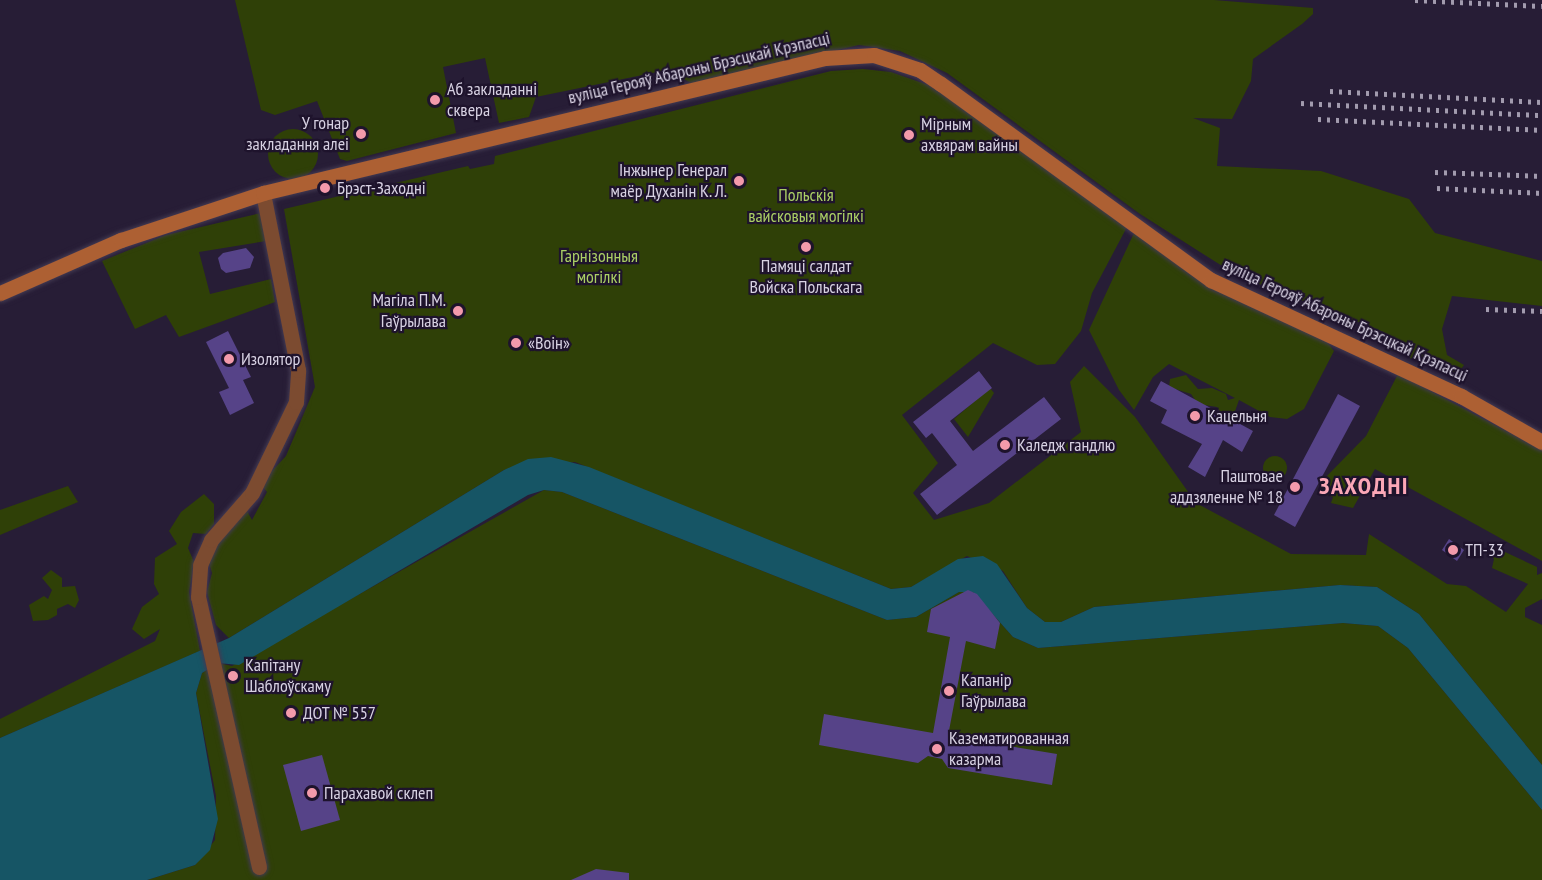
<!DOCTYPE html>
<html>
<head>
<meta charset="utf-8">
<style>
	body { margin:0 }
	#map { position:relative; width:1542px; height:880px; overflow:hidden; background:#271d36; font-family:"PT Sans Narrow",sans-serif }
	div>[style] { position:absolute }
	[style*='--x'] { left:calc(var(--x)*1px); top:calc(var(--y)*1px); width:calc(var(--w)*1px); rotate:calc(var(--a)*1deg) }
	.green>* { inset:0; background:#2f4007 }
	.round { border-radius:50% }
	.water>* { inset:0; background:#165565 }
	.building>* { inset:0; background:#564388 }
	.roads { filter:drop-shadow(0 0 2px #433a52) drop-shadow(0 0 2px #433a52) }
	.street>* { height:15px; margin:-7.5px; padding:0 7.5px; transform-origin:7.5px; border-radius:7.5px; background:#7c4b30 }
	.secondary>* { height:15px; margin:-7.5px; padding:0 7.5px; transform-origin:7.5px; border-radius:7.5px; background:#ad6033 }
	.rail>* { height:4.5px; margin-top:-2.25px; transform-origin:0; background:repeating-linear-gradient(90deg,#a29bae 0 3px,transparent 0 9px) }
	.dots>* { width:16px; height:16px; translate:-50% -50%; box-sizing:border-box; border:3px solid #1e132c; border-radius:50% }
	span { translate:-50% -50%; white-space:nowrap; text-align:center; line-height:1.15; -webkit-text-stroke:4.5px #1e132c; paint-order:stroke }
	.street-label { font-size:18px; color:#d8d2e3 }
	.poi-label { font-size:18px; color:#d8d2e3 }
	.left { translate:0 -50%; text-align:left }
	.right { translate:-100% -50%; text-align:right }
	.park-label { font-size:18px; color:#abd065 }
	.district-label { font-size:24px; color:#fba7b7; font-weight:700; letter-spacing:1.5px }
</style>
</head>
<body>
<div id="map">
	<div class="green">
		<i style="clip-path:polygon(235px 0,1214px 0,1313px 8px,1313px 14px,1302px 24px,1253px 59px,1251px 81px,1232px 119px,1193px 118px,1220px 128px,1217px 166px,1321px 171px,1409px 199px,1435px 233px,1542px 261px,1542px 306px,1452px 296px,1442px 329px,1447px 355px,1464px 365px,1459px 372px,1444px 372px,1391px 350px,1384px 332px,1238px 276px,1140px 214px,947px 73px,900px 51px,859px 45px,693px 84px,667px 70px,536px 97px,529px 117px,499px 123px,485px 58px,443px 67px,456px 133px,347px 161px,340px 159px,317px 101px,275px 115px,261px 110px)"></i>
		<i style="clip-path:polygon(863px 69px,891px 72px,931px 86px,1127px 227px,1092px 293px,1081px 331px,1055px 364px,1037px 365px,993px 343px,902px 415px,938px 463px,913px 493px,934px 520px,989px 503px,1081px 432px,1070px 382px,1084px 366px,1135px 417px,1196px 503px,1291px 554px,1366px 555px,1369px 534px,1447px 584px,1466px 586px,1506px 612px,1528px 584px,1492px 568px,1494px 559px,1483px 550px,1505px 552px,1537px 567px,1537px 575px,1542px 573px,1542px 599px,1525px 608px,1525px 617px,1542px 625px,1542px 765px,1419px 614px,1377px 587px,1340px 585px,1094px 607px,1061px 622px,1045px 622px,1027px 608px,1003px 571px,967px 556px,911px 587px,891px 589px,575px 462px,504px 470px,229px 638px,216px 625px,207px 592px,212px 573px,208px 560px,216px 540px,246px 509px,252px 520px,267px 492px,263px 487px,269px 474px,286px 456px,315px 387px,284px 209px,468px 166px,470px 169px,494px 164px,495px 156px,831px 71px)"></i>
		<i class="round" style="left:268px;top:129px;width:50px;height:50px"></i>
		<i style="clip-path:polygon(261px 213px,266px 241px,199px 252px,210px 294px,271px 279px,275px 302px,179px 337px,166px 315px,135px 329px,102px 261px,166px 235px)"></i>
		<i style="clip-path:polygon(1134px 233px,1210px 286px,1328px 343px,1334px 351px,1304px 409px,1287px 419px,1270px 417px,1239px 400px,1233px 417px,1224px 417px,1217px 407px,1198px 404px,1191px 394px,1169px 387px,1170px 379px,1186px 375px,1198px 389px,1212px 388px,1226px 394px,1228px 400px,1235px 398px,1169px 364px,1153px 377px,1134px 410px,1119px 390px,1089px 330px)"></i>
		<i style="clip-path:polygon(1398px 374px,1542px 450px,1542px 561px,1375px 469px,1353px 508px,1331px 503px,1333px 497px,1323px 494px,1323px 480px,1366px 436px)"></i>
		<i style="clip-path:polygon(990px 388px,994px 393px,968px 437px,954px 419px)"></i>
		<i class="round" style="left:1263px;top:456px;width:24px;height:24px"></i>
		<i style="clip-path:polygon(68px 486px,78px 502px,0 535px,0 510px)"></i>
		<i style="clip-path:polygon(544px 490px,562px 492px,887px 620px,916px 617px,959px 592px,973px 592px,1013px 637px,1038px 648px,1343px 623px,1378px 626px,1408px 648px,1542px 810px,1542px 880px,147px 880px,195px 865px,215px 840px,216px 796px,196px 693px,202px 673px,218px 663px,232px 666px)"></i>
		<i style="clip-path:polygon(204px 494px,214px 504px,214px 524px,206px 534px,193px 533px,188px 548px,194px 562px,189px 592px,200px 651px,0 738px,0 719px,155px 641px,160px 629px,144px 639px,132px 629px,142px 607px,159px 594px,154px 584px,155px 558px,177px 544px,169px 531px,181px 512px)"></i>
		<i style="clip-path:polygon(51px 570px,62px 578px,62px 587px,75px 586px,79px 600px,75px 608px,68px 604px,57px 609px,57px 615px,48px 620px,33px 621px,29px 605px,44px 596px,48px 599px,52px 590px,42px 578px)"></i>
	</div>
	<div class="water">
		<i style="clip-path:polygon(551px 457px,589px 467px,891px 589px,911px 587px,958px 559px,983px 556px,997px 564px,1027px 608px,1045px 622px,1061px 622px,1094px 607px,1340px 585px,1377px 587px,1419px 614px,1542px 765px,1542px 810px,1408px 648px,1378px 626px,1343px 623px,1038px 648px,1013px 637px,973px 592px,959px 592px,916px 617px,887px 620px,562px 492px,544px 490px,528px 495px,239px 665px,218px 663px,202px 673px,196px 693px,218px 819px,210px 850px,195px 865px,147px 880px,0 880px,0 738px,229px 638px,504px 470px,528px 459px)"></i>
	</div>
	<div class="building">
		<i style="clip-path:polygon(246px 248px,254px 257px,250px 268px,226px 273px,221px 269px,218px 258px,223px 253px)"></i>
		<i style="clip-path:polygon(228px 331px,251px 377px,243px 380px,254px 403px,230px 415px,219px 392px,229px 388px,206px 342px)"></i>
		<i style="clip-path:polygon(979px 371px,992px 388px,950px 421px,973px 451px,1044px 397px,1061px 419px,937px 515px,920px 494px,957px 465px,932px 433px,926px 438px,913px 422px)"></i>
		<i style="clip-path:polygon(1161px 381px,1253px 431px,1242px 452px,1223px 440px,1205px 477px,1188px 467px,1202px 444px,1161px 423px,1167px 410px,1150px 401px)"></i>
		<i style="clip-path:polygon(1338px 394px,1360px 406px,1295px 527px,1274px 515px)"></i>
		<i style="clip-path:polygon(1449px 539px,1464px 550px,1457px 561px,1442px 550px)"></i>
		<i style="clip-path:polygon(968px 590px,977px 594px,1000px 623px,995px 649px,966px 641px,948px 736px,1057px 754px,1052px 785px,948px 768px,942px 759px,928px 756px,918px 763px,819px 745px,824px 714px,933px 733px,950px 637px,927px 632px,931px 609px)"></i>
		<i style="clip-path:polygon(322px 755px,340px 820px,301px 831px,283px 765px)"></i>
		<i style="clip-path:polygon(596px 869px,629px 873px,629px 880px,571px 880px)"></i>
	</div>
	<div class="roads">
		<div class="street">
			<i style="--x:259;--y:867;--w:277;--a:-102.7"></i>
			<i style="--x:198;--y:597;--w:32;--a:-86"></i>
			<i style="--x:200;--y:565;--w:27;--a:-66"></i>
			<i style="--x:211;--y:540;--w:62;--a:-48.9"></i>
			<i style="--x:252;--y:493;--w:101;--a:-64.2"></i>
			<i style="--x:296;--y:402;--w:32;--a:-86"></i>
			<i style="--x:298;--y:370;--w:180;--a:-101.2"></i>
		</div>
		<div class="secondary">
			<i style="--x:0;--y:293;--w:132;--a:-23.7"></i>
			<i style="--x:121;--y:240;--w:150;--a:-18.3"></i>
			<i style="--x:263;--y:193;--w:578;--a:-13.51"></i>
			<i style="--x:825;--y:58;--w:49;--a:-3.5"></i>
			<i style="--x:874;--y:55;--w:48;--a:18.1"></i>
			<i style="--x:920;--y:70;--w:25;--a:34"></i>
			<i style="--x:941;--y:84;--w:334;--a:36"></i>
			<i style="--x:1211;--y:280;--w:276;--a:24.9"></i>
			<i style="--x:1461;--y:396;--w:93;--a:29.6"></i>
		</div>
	</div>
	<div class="rail">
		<i style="--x:1415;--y:0;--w:127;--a:2.7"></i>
		<i style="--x:1330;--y:91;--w:212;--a:3"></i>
		<i style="--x:1301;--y:103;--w:241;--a:2.9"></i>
		<i style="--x:1318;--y:119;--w:224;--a:2.8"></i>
		<i style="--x:1435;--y:172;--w:107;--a:2.1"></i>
		<i style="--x:1437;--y:188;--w:105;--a:2.7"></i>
		<i style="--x:1486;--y:309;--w:56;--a:2"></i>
	</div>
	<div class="dots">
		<i style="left:435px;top:100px;background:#f39aab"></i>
		<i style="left:361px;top:134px;background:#f39aab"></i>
		<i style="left:909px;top:135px;background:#f39aab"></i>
		<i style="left:739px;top:181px;background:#f39aab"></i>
		<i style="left:325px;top:188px;background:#f39aab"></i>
		<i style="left:806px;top:247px;background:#f39aab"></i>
		<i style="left:458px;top:311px;background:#f39aab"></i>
		<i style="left:516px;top:343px;background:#f39aab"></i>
		<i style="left:229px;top:359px;background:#f39aab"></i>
		<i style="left:1195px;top:416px;background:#f39aab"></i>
		<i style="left:1005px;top:445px;background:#f39aab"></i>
		<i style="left:1295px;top:487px;background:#f39aab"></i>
		<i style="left:1453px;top:550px;background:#f39aab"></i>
		<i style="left:233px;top:676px;background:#f39aab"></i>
		<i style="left:949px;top:691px;background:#f39aab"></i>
		<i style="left:291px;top:713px;background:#f39aab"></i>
		<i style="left:937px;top:749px;background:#f39aab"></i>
		<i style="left:312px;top:793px;background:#f39aab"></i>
	</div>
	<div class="street-label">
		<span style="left:699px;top:68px;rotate:-13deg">вуліца Герояў Абароны Брэсцкай Крэпасці</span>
		<span style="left:1345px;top:320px;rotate:25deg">вуліца Герояў Абароны Брэсцкай Крэпасці</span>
	</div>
	<div class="poi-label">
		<span class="left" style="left:447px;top:100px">Аб закладанні<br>сквера</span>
		<span class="right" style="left:349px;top:134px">У гонар<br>закладання алеі</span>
		<span class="left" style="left:921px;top:135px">Мірным<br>ахвярам вайны</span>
		<span class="right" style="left:727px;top:181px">Інжынер Генерал<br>маёр Духанін К. Л.</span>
		<span class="left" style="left:337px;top:188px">Брэст-Заходні</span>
		<span style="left:806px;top:277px">Памяці салдат<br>Войска Польскага</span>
		<span class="right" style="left:446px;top:311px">Магіла П.М.<br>Гаўрылава</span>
		<span class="left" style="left:528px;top:343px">«Воін»</span>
		<span class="left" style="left:241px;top:359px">Изолятор</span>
		<span class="left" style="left:1207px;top:416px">Кацельня</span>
		<span class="left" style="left:1017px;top:445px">Каледж гандлю</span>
		<span class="right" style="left:1283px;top:487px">Паштовае<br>аддзяленне № 18</span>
		<span class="left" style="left:1465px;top:550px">ТП-33</span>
		<span class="left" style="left:245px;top:676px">Капітану<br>Шаблоўскаму</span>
		<span class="left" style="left:961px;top:691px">Капанір<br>Гаўрылава</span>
		<span class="left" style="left:303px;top:713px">ДОТ № 557</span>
		<span class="left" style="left:949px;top:749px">Казематированная<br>казарма</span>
		<span class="left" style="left:324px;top:793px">Парахавой склеп</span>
	</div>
	<div class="park-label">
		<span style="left:806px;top:206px">Польскія<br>вайсковыя могілкі</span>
		<span style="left:599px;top:267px">Гарнізонныя<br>могілкі</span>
	</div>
	<div class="district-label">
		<span style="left:1364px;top:486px">ЗАХОДНІ</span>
	</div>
</div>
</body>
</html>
